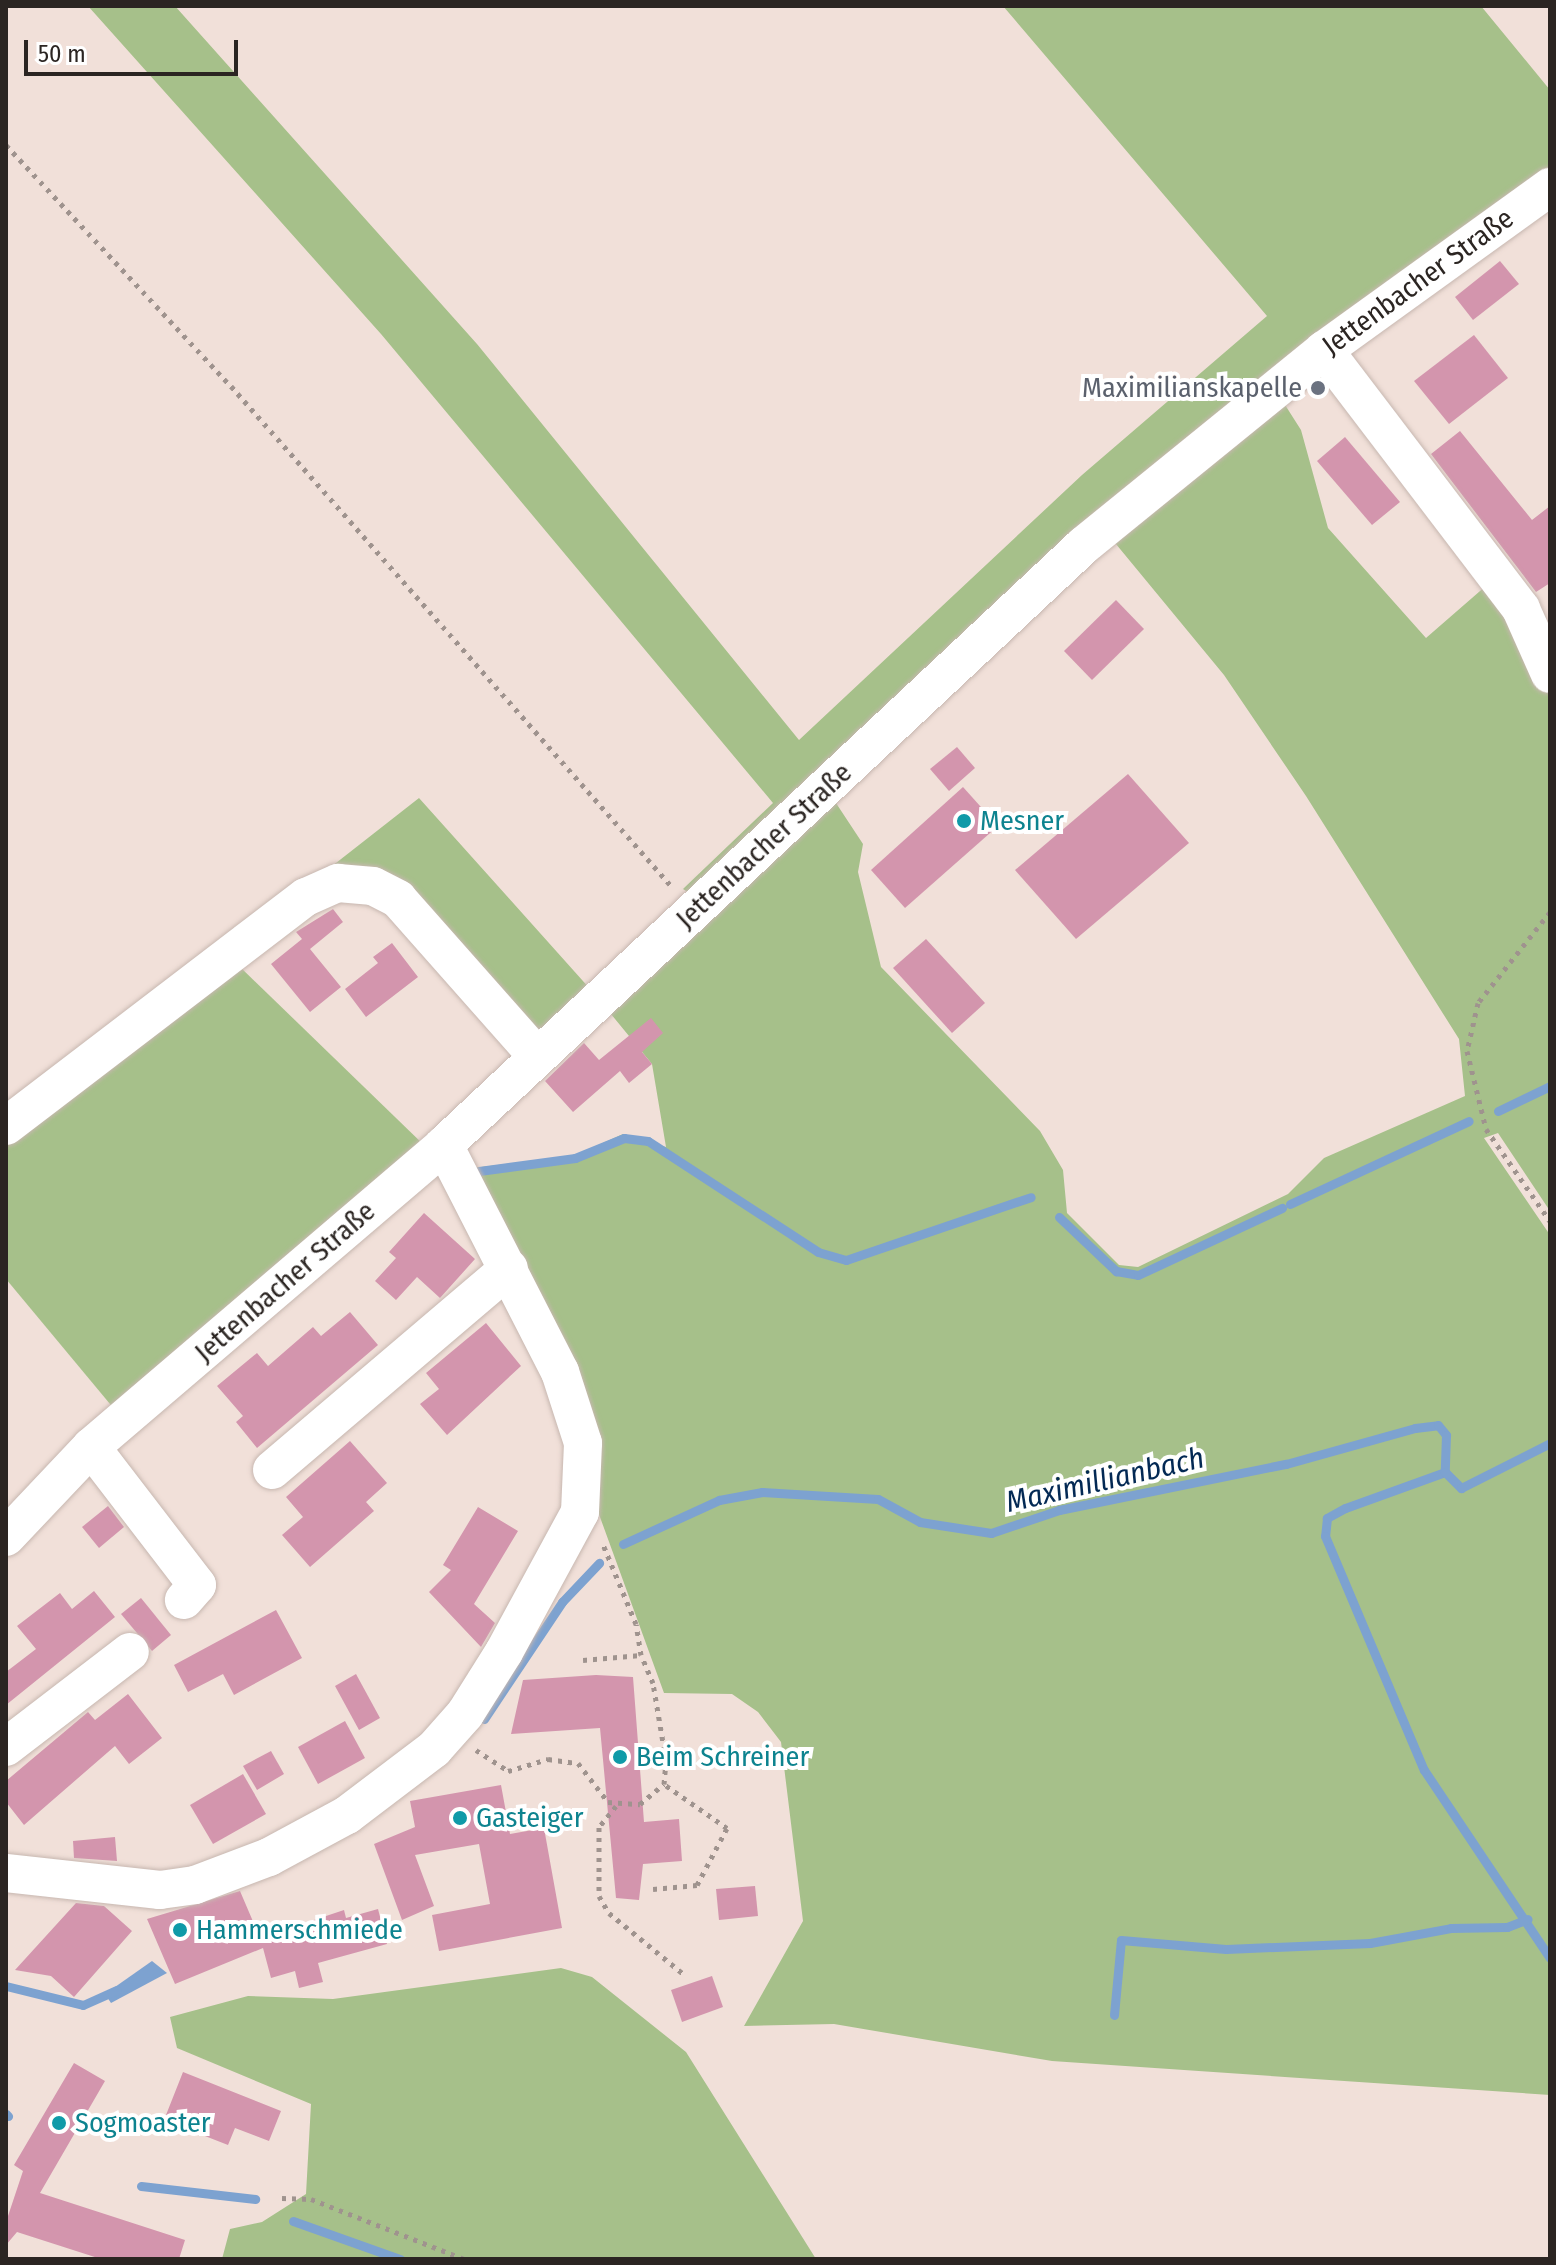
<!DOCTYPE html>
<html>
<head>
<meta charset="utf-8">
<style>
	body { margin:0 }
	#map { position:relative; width:1556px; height:2265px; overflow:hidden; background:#f1e0d9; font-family:"Fira Sans Condensed",sans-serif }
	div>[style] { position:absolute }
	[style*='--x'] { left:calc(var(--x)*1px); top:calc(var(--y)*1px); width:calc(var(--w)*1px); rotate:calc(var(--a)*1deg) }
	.green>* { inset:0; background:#a6c08a }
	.water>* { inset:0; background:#7da2d0 }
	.stream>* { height:9px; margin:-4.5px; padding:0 4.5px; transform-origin:4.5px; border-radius:4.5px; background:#7da2d0 }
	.building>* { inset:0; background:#d395ad }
	.path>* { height:5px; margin-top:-2.5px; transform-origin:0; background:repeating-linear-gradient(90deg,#9f938e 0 4px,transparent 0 10px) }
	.roads { filter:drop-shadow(0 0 2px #c7b7b0) drop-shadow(0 0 2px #c7b7b0) }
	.minor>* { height:38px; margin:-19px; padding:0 19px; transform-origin:19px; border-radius:19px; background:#fff }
	.dots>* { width:22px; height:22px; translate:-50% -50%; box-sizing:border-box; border:4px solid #fff; border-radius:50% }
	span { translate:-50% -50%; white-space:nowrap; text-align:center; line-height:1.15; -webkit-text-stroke:8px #fff; paint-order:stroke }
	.street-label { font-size:28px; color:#2b2522 }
	.worship-label { font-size:28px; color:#5b616d }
	.right { translate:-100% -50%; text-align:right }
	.culture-label { font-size:28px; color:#0d838f }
	.left { translate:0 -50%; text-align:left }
	.water-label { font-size:30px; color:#032954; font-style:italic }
	.frame { position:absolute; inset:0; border:8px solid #2b2522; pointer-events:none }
	.scale { position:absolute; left:24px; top:40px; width:214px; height:36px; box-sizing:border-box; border:4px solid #2b2522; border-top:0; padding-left:10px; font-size:24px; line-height:28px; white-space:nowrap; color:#2b2522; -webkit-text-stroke:6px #fff; paint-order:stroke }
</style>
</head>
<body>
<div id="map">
	<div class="green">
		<i style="clip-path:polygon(88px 6px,175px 6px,477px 344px,799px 740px,1082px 475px,1267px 316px,1003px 6px,1481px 6px,1550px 90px,1550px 172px,694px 896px,683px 889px,773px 803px,381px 334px)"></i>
		<i style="clip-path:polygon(1280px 397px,1301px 430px,1328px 528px,1426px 638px,1495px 578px,1550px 685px,1550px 1211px,1498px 1133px,1484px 1138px,1550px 1235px,1550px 2095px,1052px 2061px,834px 2024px,744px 2026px,803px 1921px,781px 1742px,758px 1712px,732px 1694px,664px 1693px,473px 1168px,574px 1156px,623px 1134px,666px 1147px,652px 1064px,606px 1008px,834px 800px,863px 844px,858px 872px,881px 967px,1040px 1131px,1063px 1170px,1067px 1213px,1119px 1265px,1138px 1267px,1288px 1194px,1324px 1158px,1465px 1096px,1459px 1039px,1306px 796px,1224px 675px,1111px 538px)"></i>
		<i style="clip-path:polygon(419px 798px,591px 990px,538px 1039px,409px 894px,313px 881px)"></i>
		<i style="clip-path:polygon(237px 964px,427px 1148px,115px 1410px,6px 1279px,6px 1139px)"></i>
		<i style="clip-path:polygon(561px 1968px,592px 1977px,686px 2052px,816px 2259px,222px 2259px,230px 2229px,262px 2222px,306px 2194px,311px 2104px,177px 2048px,170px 2017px,248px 1996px,333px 1999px)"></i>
	</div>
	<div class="water">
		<i style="clip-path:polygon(152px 1961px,167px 1973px,111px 2003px,105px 1994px)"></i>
	</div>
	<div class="stream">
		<i style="--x:1498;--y:1111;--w:58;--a:-25.7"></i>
		<i style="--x:479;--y:1171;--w:97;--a:-7.7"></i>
		<i style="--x:575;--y:1158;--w:53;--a:-22.2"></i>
		<i style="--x:624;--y:1138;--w:24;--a:7"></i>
		<i style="--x:648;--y:1141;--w:203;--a:33.1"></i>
		<i style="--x:818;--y:1252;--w:29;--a:16"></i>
		<i style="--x:846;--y:1260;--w:195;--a:-18.8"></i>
		<i style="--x:1290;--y:1204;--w:197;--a:-24.9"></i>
		<i style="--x:1059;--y:1217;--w:79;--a:43.5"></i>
		<i style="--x:1116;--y:1271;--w:22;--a:10"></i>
		<i style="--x:1138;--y:1275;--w:159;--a:-25"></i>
		<i style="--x:1445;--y:1472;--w:106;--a:160.2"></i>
		<i style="--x:1345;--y:1508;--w:21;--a:151"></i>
		<i style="--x:1327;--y:1518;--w:18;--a:96"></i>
		<i style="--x:1325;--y:1536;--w:254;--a:67.1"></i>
		<i style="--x:1424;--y:1770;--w:226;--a:56.2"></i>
		<i style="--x:623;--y:1544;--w:106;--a:-24.6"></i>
		<i style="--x:719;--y:1500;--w:44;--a:-10.5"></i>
		<i style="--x:762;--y:1492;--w:116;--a:3.5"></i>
		<i style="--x:878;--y:1499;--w:48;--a:28.7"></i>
		<i style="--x:920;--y:1522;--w:72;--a:8.8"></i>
		<i style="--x:991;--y:1533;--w:72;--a:-18.7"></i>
		<i style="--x:1059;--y:1510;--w:232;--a:-11.5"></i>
		<i style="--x:1286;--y:1464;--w:134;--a:-15.6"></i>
		<i style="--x:1415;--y:1428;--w:23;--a:-7"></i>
		<i style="--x:1438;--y:1425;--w:13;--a:51"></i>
		<i style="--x:1446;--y:1435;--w:37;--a:92"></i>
		<i style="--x:1445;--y:1472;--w:23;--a:45"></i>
		<i style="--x:1461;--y:1488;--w:100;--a:-26.8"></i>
		<i style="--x:484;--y:1719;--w:141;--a:-56.3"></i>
		<i style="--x:562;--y:1602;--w:54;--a:-46.5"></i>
		<i style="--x:6;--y:1986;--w:79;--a:13.9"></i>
		<i style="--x:83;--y:2005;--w:37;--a:-24"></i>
		<i style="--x:1114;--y:2015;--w:75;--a:-84.7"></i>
		<i style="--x:1121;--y:1940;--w:105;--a:4.9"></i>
		<i style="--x:1226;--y:1949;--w:144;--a:-2.4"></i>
		<i style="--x:1370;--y:1943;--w:82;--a:-10.5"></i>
		<i style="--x:1451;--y:1928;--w:56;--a:-1"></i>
		<i style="--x:1507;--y:1927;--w:22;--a:-21"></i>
		<i style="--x:6;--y:2114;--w:3;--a:45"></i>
		<i style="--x:141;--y:2186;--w:115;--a:6.5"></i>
		<i style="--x:293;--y:2221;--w:114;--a:19.6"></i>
	</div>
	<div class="building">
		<i style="clip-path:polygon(1500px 261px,1519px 284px,1473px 320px,1455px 297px)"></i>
		<i style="clip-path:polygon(1474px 335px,1508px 378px,1449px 424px,1414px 381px)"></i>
		<i style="clip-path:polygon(1460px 431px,1532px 520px,1550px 506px,1550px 583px,1536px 592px,1431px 454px)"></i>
		<i style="clip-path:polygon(1345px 437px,1400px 502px,1372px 525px,1317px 461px)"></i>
		<i style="clip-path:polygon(1116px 600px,1144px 629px,1092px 680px,1064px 651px)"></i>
		<i style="clip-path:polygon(957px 747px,975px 768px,949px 791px,930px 769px)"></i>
		<i style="clip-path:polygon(1128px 774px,1189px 843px,1076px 939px,1015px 870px)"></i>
		<i style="clip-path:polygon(963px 787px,998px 826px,905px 908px,871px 870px)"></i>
		<i style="clip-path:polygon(333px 909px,343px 922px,310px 949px,341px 987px,310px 1012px,271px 964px,302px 939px,296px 932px)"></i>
		<i style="clip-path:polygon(926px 939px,985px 1003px,952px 1033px,893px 968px)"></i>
		<i style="clip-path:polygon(392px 943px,418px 977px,366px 1017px,345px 989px,378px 963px,373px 957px)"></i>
		<i style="clip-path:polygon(651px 1018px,663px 1033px,642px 1052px,652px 1064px,629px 1083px,620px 1071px,573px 1112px,545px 1081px,584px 1043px,599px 1060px)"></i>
		<i style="clip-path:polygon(424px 1213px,475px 1259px,440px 1298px,417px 1277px,396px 1300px,375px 1281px,396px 1258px,389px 1252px)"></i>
		<i style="clip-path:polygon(350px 1312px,378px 1345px,257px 1448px,236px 1422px,243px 1416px,217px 1386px,257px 1353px,268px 1366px,313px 1327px,321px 1336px)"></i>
		<i style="clip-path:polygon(486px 1323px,521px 1366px,447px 1435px,420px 1404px,439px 1389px,426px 1373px)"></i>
		<i style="clip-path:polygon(350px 1441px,387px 1483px,366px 1502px,374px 1511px,310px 1567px,282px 1535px,303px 1517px,286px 1497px)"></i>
		<i style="clip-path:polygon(108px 1506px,124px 1527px,99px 1548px,82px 1527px)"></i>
		<i style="clip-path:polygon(478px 1507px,518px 1531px,474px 1604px,495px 1623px,481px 1647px,429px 1592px,451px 1570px,443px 1565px)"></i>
		<i style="clip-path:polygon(94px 1591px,115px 1617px,6px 1705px,6px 1672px,36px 1649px,17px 1626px,60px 1593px,72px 1609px)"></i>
		<i style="clip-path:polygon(141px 1598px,171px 1635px,152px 1651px,121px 1614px)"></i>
		<i style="clip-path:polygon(276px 1610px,302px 1658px,234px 1695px,223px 1674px,188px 1692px,174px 1665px)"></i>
		<i style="clip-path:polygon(356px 1674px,380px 1718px,359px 1730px,335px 1686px)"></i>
		<i style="clip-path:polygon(596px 1675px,633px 1677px,644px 1822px,679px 1819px,682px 1861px,643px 1864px,639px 1900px,616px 1898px,600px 1728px,511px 1734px,523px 1680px)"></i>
		<i style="clip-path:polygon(128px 1694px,162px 1738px,129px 1764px,115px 1746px,24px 1825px,6px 1802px,6px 1781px,88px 1712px,95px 1720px)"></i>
		<i style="clip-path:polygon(345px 1721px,365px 1758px,318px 1784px,298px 1747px)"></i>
		<i style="clip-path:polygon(271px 1751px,284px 1774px,257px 1790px,243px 1766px)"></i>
		<i style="clip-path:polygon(243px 1774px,266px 1814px,213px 1844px,190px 1805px)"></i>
		<i style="clip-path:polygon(501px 1785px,510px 1834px,544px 1828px,562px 1928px,439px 1951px,432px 1915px,490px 1904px,479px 1844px,415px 1855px,434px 1906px,402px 1920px,374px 1844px,415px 1827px,410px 1801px)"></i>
		<i style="clip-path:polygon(115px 1837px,117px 1861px,74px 1858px,73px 1841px)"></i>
		<i style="clip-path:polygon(755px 1886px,758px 1916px,719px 1920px,716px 1889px)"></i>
		<i style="clip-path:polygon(240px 1891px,260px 1938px,344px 1910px,346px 1918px,378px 1909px,387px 1944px,318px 1963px,323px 1982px,299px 1988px,295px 1971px,271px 1978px,263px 1948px,175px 1984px,147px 1919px)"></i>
		<i style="clip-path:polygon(76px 1903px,104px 1906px,132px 1931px,74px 1997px,51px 1976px,15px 1970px)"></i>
		<i style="clip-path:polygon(712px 1976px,723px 2007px,682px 2022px,671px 1990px)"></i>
		<i style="clip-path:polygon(74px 2063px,105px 2081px,40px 2193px,185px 2240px,179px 2259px,101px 2259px,17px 2232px,6px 2245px,6px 2222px,23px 2171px,14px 2165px)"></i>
		<i style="clip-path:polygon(183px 2072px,281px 2111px,269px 2141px,235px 2128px,228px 2145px,164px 2120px)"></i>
	</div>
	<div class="path">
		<i style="--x:6;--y:145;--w:330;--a:47"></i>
		<i style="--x:231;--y:386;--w:669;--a:48.64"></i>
		<i style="--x:1550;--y:912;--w:116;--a:128.4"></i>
		<i style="--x:1478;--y:1003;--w:49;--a:102.9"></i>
		<i style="--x:1467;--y:1051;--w:80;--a:76.3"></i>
		<i style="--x:1486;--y:1129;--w:112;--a:55.2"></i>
		<i style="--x:583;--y:1660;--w:58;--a:-4.9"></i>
		<i style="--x:641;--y:1655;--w:31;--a:-99"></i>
		<i style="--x:636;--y:1624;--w:89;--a:-112.5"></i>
		<i style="--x:476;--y:1750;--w:38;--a:33"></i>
		<i style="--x:508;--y:1771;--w:42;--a:-16.7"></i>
		<i style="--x:548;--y:1759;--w:30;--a:8"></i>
		<i style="--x:578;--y:1763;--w:49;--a:52.4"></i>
		<i style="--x:608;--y:1802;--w:32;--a:4"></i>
		<i style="--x:640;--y:1804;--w:31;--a:-40"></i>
		<i style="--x:664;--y:1784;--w:24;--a:-85"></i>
		<i style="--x:666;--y:1760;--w:78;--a:-99.6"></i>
		<i style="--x:653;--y:1683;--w:30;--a:-113"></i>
		<i style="--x:616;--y:1806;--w:27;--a:129"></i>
		<i style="--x:599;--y:1827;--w:69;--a:90"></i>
		<i style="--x:599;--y:1896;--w:20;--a:60"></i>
		<i style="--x:609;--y:1913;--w:99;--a:39.3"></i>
		<i style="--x:653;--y:1889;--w:44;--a:-5.2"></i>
		<i style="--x:697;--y:1885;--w:64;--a:-62.2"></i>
		<i style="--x:727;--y:1828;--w:77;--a:-145.1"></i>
		<i style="--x:282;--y:2198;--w:29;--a:2"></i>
		<i style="--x:311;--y:2199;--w:164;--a:21.4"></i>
	</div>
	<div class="roads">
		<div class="minor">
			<i style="--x:1324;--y:350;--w:325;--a:52.7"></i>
			<i style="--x:1521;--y:609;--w:71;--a:66"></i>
			<i style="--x:6;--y:1126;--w:377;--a:-37.4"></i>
			<i style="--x:306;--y:897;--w:35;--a:-24"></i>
			<i style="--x:338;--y:883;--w:35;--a:5"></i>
			<i style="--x:373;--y:886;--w:28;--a:27"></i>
			<i style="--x:398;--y:899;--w:210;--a:48.5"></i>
			<i style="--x:91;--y:1447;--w:174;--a:52.5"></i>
			<i style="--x:197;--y:1585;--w:20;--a:131"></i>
			<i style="--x:272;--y:1470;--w:311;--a:-40.4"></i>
			<i style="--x:6;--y:1537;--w:124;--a:-46.6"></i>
			<i style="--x:91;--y:1447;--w:465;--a:-40.5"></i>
			<i style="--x:444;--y:1145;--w:877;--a:-43.15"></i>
			<i style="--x:1084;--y:545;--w:309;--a:-39.1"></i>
			<i style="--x:1324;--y:350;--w:279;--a:-35.8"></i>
			<i style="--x:6;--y:1747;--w:156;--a:-37.5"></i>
			<i style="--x:6;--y:1873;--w:155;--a:6.3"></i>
			<i style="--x:160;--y:1890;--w:35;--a:-8"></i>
			<i style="--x:195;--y:1885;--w:79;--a:-20.7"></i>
			<i style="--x:269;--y:1857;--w:89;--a:-28.3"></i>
			<i style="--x:347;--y:1815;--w:109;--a:-37.2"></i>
			<i style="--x:434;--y:1749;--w:47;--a:-48.5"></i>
			<i style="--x:465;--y:1714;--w:73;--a:-57.8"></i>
			<i style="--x:504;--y:1652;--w:159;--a:-61.5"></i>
			<i style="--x:580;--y:1512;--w:69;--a:-87.5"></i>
			<i style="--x:583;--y:1443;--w:75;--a:-107.9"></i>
			<i style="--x:560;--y:1372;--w:255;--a:-117.1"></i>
		</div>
	</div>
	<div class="dots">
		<i style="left:1318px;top:388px;background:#6b7280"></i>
		<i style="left:964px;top:821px;background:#0f9aa8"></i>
		<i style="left:620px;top:1757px;background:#0f9aa8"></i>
		<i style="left:460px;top:1818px;background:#0f9aa8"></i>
		<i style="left:180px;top:1930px;background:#0f9aa8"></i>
		<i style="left:59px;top:2123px;background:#0f9aa8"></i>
	</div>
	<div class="street-label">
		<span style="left:1418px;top:282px;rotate:-36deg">Jettenbacher Straße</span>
		<span style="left:764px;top:846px;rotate:-43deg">Jettenbacher Straße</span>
		<span style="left:285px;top:1282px;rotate:-41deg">Jettenbacher Straße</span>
	</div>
	<div class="worship-label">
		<span class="right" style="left:1302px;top:388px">Maximilianskapelle</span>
	</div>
	<div class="culture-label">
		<span class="left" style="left:980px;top:821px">Mesner</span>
		<span class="left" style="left:636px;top:1757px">Beim Schreiner</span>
		<span class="left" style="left:476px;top:1818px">Gasteiger</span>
		<span class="left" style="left:196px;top:1930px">Hammerschmiede</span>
		<span class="left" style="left:75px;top:2123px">Sogmoaster</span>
	</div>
	<div class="water-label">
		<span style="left:1105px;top:1480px;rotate:-13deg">Maximillianbach</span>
	</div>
	<div class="frame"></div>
	<div class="scale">50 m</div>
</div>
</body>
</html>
